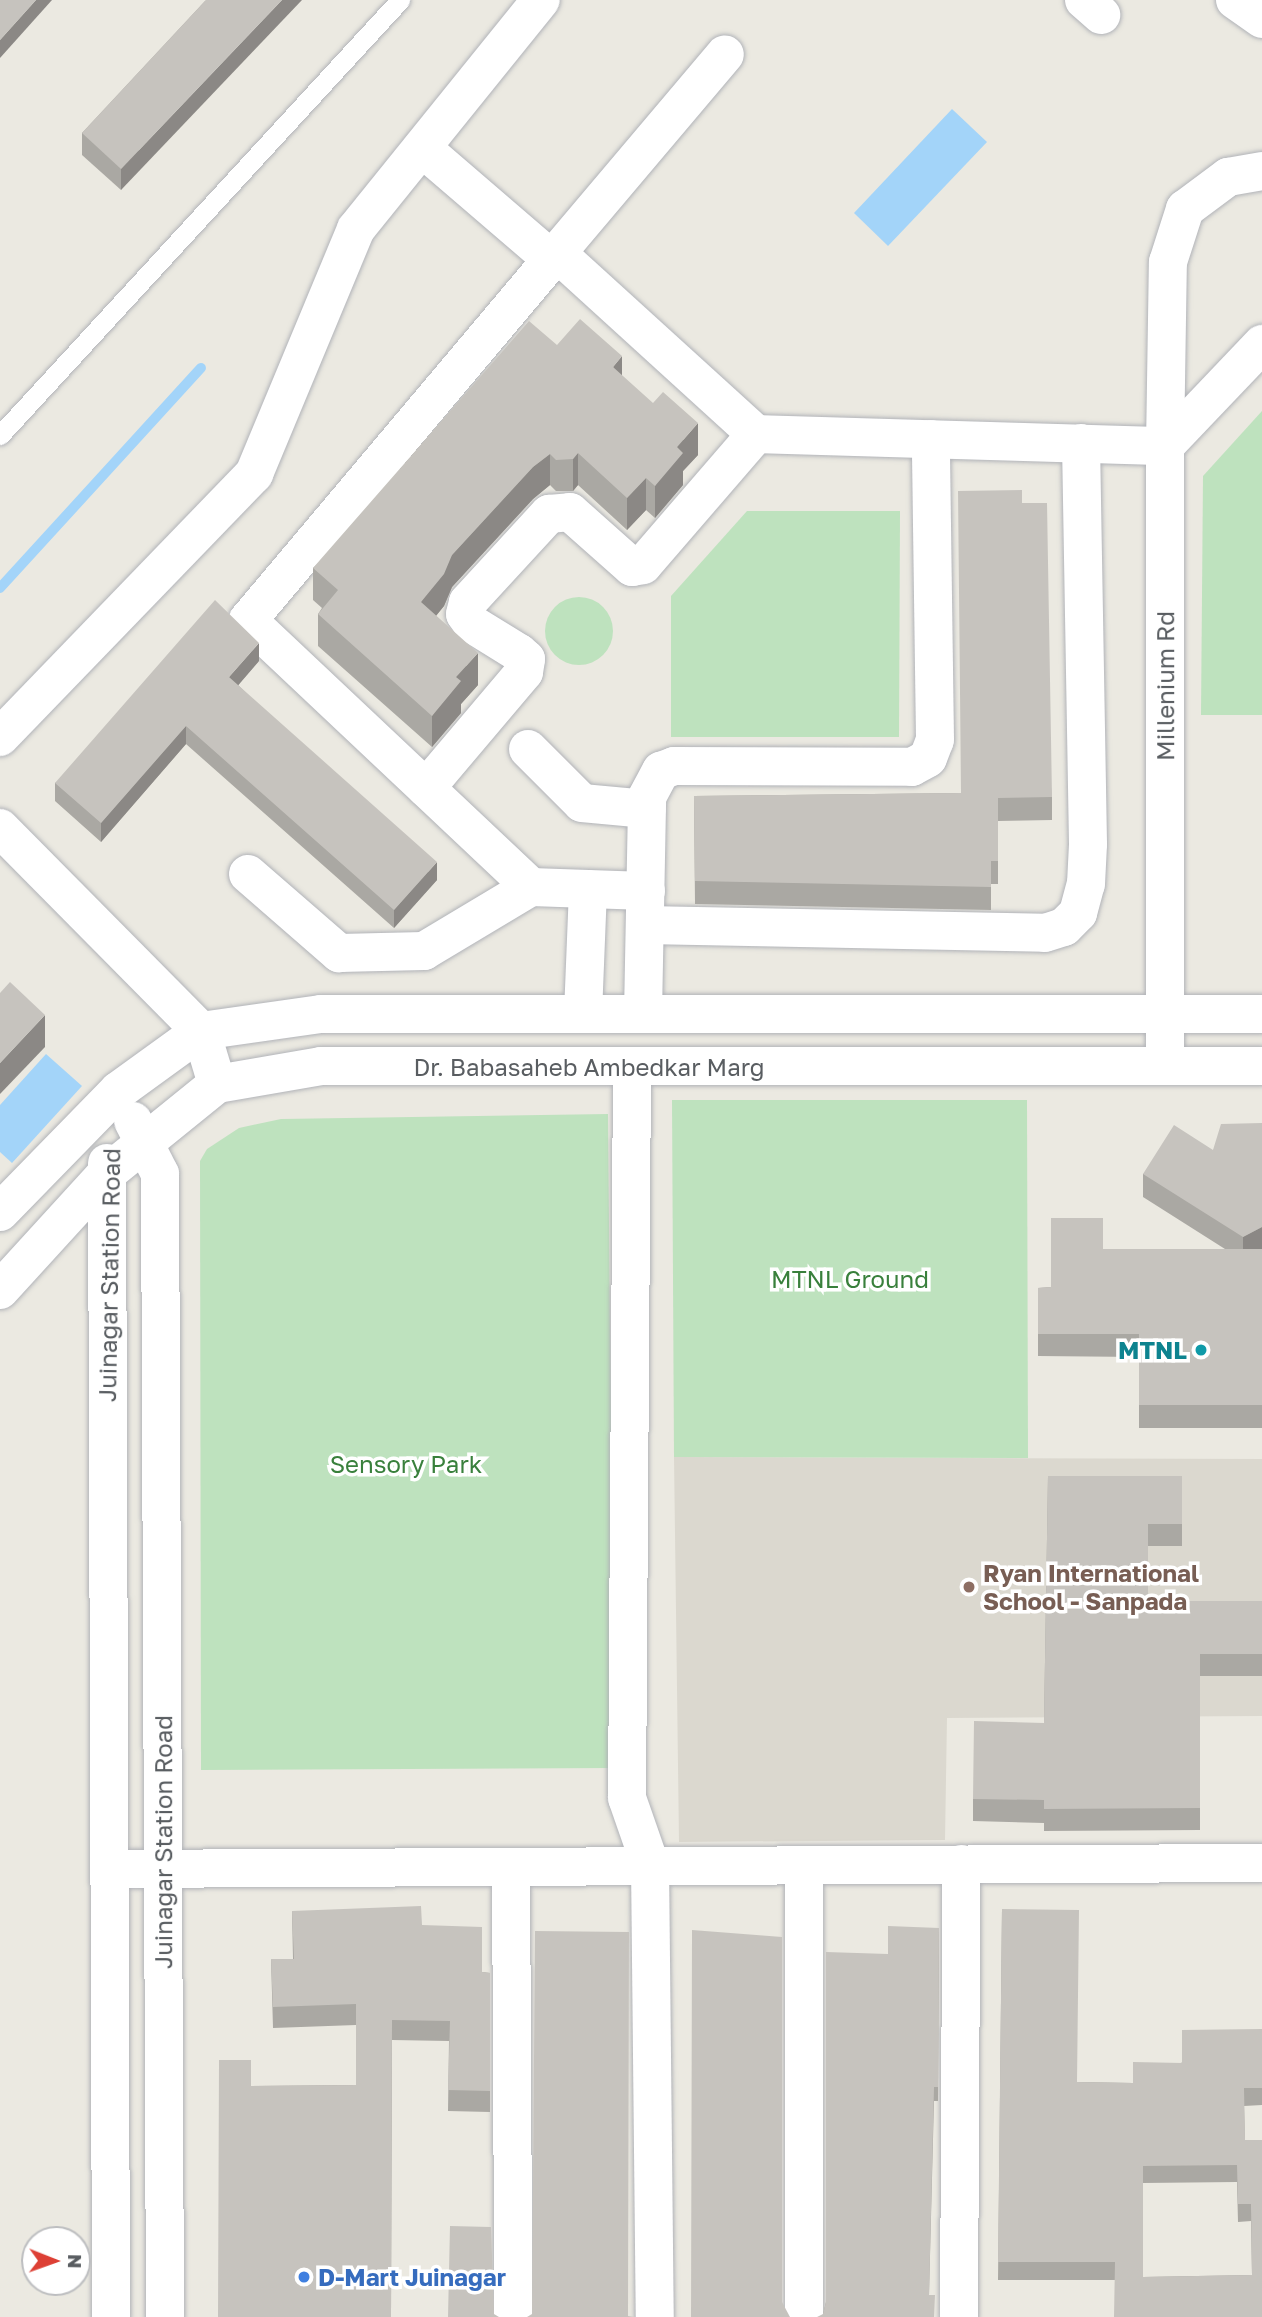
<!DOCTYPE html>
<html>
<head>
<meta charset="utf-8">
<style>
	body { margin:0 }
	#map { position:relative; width:1262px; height:2317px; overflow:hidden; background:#ebe9e1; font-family:"Golos Text",sans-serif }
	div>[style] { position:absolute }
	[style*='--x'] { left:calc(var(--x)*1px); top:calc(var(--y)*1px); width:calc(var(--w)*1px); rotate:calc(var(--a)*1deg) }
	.education>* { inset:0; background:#dbd8cf }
	.green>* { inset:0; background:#bee2be }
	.round { border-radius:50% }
	.water>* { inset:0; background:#a3d4f9 }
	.stream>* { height:10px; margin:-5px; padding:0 5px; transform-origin:5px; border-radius:5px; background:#a3d4f9 }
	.roads { filter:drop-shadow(0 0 2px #b1b3b8) drop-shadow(0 0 2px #b1b3b8) }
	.lane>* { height:19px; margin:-9.5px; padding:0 9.5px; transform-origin:9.5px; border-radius:9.5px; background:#fff }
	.street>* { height:38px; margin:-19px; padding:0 19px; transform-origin:19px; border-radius:19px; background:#fff }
	.secondary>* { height:38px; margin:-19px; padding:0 19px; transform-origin:19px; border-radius:19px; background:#fff }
	.wall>* { inset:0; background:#aaa8a3 }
	.shaded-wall>* { inset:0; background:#8b8885 }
	.building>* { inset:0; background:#c6c3be }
	.dots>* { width:19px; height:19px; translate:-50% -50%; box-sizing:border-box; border:4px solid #fff; border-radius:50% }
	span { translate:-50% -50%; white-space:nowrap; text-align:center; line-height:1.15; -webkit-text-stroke:7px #fff; paint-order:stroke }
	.street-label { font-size:24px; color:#595d61 }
	.park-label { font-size:24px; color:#39803c }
	.culture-label { font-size:24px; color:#0d838f; font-weight:700 }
	.right { translate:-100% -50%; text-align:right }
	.education-label { font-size:24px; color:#785e54; font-weight:700 }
	.left { translate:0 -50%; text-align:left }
	.shop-label { font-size:24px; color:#366cbe; font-weight:700 }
	.north { position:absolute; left:21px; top:2226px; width:70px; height:70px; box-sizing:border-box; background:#fff; border:2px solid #bdbec0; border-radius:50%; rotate:91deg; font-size:19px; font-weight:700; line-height:28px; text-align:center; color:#595d61 }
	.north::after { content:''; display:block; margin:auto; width:24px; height:32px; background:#dd4035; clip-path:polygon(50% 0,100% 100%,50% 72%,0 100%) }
</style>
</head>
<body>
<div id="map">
	<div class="education">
		<i style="clip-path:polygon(674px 1457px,1262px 1459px,1262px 1716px,947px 1718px,945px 1840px,679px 1842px)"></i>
	</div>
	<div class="green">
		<i style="clip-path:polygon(1262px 411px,1262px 715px,1201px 715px,1203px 476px)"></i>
		<i style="clip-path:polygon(747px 511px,900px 511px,899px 737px,671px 737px,671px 596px)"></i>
		<i class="round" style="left:545px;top:597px;width:68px;height:68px"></i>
		<i style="clip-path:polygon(672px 1100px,1027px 1100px,1028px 1458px,674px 1457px)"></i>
		<i style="clip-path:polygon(608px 1114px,614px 1768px,201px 1770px,200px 1161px,207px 1149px,239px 1128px,281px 1119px)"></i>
	</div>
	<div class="water">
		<i style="clip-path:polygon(952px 109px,987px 142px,888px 246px,854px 213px)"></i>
		<i style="clip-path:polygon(46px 1054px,82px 1086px,12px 1163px,0 1152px,0 1105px)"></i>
	</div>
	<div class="stream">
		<i style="--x:0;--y:588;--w:298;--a:-47.6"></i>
	</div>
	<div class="roads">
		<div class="lane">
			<i style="--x:0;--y:435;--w:591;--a:-47.4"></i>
		</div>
		<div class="street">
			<i style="--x:1084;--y:0;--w:23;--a:41"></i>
			<i style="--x:1235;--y:0;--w:33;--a:35"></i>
			<i style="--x:422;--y:148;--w:172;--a:40.7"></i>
			<i style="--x:557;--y:253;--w:260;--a:-49.8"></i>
			<i style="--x:0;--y:737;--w:366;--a:-46"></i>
			<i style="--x:254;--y:474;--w:265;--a:-67.4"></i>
			<i style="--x:356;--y:229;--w:294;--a:-51.1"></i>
			<i style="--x:528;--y:749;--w:76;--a:45"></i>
			<i style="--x:582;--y:803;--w:65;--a:5.3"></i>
			<i style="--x:426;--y:788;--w:152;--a:-49.8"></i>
			<i style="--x:524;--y:672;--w:13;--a:-81"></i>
			<i style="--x:526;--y:659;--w:9;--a:-139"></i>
			<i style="--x:519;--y:653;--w:55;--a:-148.3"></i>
			<i style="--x:472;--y:624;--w:12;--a:-125"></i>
			<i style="--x:465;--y:614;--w:12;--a:-76"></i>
			<i style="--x:468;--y:602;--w:120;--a:-47.4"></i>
			<i style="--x:549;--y:514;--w:21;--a:-5"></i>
			<i style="--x:570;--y:512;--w:83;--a:41.6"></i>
			<i style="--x:632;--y:567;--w:11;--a:-10"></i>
			<i style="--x:643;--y:565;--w:173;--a:-49.2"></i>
			<i style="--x:0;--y:828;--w:286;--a:45.3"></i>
			<i style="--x:201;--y:1031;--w:55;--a:73.2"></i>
			<i style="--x:248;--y:874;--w:121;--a:41"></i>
			<i style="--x:339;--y:953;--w:85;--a:-1.3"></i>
			<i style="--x:424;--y:951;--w:125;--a:-30.9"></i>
			<i style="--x:646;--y:891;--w:115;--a:-178"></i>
			<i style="--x:531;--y:887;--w:389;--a:-136.7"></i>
			<i style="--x:248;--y:620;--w:480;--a:-49.9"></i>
			<i style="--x:557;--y:253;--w:269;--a:42.3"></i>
			<i style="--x:756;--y:434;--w:409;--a:1.7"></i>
			<i style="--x:1165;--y:446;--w:184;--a:-89.1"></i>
			<i style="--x:1168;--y:262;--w:56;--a:-72.2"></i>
			<i style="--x:1185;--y:209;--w:54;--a:-36.7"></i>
			<i style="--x:1228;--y:177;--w:35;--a:-10"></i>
			<i style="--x:645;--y:925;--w:400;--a:1.1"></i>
			<i style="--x:1045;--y:933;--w:20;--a:-18"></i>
			<i style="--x:1064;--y:927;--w:20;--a:-45"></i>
			<i style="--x:1078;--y:913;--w:30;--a:-75"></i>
			<i style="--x:1086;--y:884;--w:40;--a:-87.1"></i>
			<i style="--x:1088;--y:844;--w:401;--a:-91"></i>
			<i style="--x:583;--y:1014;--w:125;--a:-87.7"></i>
			<i style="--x:643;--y:1014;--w:217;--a:-88.9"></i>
			<i style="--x:647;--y:797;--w:30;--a:-62"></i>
			<i style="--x:661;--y:771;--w:14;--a:-21"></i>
			<i style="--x:674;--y:766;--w:238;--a:0.2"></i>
			<i style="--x:912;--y:767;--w:18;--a:-29"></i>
			<i style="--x:928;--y:758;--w:19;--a:-69"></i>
			<i style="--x:935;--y:740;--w:301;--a:-90.8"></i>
			<i style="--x:1165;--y:1066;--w:620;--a:-90"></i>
			<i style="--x:1165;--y:446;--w:141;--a:-46.4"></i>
			<i style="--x:632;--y:1067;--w:731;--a:90.39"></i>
			<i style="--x:627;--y:1798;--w:70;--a:70.8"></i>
			<i style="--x:650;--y:1864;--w:453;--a:89.4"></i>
			<i style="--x:511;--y:1867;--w:450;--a:89.7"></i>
			<i style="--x:109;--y:1869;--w:1153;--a:-0.3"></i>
			<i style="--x:804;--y:2317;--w:452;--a:-90"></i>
			<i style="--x:959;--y:2317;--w:453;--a:-89.7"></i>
		</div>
		<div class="secondary">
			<i style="--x:133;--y:1121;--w:59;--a:63"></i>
			<i style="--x:160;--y:1174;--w:1143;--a:89.75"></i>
			<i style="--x:107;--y:1163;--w:1154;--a:89.8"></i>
			<i style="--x:0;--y:1212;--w:169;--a:-45.7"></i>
			<i style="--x:118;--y:1091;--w:102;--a:-35.9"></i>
			<i style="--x:201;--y:1031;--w:121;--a:-8.1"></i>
			<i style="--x:321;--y:1014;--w:941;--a:0"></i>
			<i style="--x:0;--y:1290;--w:157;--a:-47.6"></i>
			<i style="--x:106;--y:1174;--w:143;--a:-39"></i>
			<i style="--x:217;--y:1084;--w:106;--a:-9.8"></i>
			<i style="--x:321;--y:1066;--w:941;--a:0"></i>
		</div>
	</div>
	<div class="wall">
		<i style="clip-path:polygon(206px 0,121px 190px,82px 155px,82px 133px)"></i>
		<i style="clip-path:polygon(557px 345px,622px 376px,698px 455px,683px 471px,683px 485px,655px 518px,646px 510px,627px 530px,578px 485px,573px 491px,556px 491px,550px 485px,533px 499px,452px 587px,444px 606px,436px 616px,478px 685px,461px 704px,461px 713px,432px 747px,318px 646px,318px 614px,322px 608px,313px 600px,313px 568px)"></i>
		<i style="clip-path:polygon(1022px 503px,1052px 797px,1052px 820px,998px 821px,998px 884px,991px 884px,991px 910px,695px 904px,694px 796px,961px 793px)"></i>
		<i style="clip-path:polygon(259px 661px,238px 685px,437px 880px,394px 928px,186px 744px,101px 842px,55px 801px,55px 783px)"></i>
		<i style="clip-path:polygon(1262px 1123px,1262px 1428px,1139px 1428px,1139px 1357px,1038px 1356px,1038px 1288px,1051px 1287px,1103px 1249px,1225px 1249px,1143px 1197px,1143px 1174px,1213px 1150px)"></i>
		<i style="clip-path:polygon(1048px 1476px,1182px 1476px,1182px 1546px,1148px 1546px,1148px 1601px,1262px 1601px,1262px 1676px,1200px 1676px,1200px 1830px,1044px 1831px,1044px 1823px,973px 1821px,973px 1799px,1044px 1723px)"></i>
		<i style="clip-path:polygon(evenodd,1002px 1909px,1077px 2082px,1133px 2083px,1262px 2029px,1262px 2105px,1244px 2106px,1245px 2140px,1262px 2317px,1115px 2280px,998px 2280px,1002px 1909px,1237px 2182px,1238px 2222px,1251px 2221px,1252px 2275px,1143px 2277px,1143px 2183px,1237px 2182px)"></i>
		<i style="clip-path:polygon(292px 1911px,422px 1925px,482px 1972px,490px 1973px,490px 2112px,448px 2111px,449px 2041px,392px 2040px,391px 2317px,251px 2086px,356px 2085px,356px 2025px,273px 2028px,271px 1959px,293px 1959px)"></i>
		<i style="clip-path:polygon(939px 1928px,938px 2101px,934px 2101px,929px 2295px,823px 2314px,826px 2302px,888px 1954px)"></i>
	</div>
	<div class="shaded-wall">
		<i style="clip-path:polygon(36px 0,52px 0,0 58px,0 40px)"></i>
		<i style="clip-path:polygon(282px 0,302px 0,121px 190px,121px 169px)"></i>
		<i style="clip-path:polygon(622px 356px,622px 388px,613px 367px)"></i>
		<i style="clip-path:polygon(698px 423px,698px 455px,683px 471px,683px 485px,655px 518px,655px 486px,677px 447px)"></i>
		<i style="clip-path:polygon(578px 453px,578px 485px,573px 491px,573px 459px)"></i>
		<i style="clip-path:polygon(550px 454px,550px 485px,533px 499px,452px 587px,444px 606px,421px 634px,421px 602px,452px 555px,533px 467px)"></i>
		<i style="clip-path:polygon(646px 478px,646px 510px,627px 530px,627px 498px)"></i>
		<i style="clip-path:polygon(259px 643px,259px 661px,229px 696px,229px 677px)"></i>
		<i style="clip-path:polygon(478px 653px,478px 685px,461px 704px,461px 713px,432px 747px,432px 716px,456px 677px)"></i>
		<i style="clip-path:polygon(186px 726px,186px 744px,101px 842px,101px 823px)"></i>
		<i style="clip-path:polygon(437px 862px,437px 880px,394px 928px,394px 910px)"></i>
		<i style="clip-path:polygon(45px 1015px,45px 1047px,0 1094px,0 1063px)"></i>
		<i style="clip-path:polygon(1262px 1227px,1262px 1250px,1243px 1260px,1243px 1237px)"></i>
	</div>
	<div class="building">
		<i style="clip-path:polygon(0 0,36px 0,0 40px)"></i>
		<i style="clip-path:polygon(206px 0,282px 0,121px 169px,82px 133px)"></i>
		<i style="clip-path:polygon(580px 319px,622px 356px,613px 367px,653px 403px,663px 392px,698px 423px,677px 447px,683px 453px,655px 486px,646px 478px,627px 498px,578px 453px,573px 459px,556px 460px,550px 454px,533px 467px,452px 555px,444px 574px,421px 602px,478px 653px,456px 677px,461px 681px,432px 716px,318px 614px,338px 590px,313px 568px,529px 321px,557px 345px)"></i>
		<i style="clip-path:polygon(1022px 490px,1022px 503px,1047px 503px,1052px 797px,998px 798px,998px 861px,991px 861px,991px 887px,695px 881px,694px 796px,961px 793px,958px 491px)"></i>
		<i style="clip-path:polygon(215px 600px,259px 643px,229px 677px,437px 862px,394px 910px,186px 726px,101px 823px,55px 783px)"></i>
		<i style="clip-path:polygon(10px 982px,45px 1015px,0 1063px,0 993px)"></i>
		<i style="clip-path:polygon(1262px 1123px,1262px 1227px,1243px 1237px,1143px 1174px,1174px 1125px,1213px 1150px,1221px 1124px)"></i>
		<i style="clip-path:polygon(1051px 1218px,1103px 1218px,1103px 1249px,1262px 1249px,1262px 1405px,1139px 1405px,1139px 1334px,1038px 1334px,1038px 1288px,1051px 1287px)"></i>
		<i style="clip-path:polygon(1048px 1476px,1182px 1476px,1182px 1524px,1148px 1524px,1148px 1601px,1262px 1601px,1262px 1654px,1200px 1654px,1200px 1808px,1044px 1809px,1044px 1800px,973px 1799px,974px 1721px,1044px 1723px)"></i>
		<i style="clip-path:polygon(421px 1906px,422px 1925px,482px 1927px,482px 1972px,490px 1973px,490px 2091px,448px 2090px,450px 2021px,392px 2020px,391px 2317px,218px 2317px,219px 2060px,251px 2060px,251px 2086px,356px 2085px,356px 2004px,273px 2007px,271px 1959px,294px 1959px,292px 1911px)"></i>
		<i style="clip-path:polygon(evenodd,1002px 1909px,1079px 1910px,1077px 2082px,1133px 2083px,1133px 2062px,1182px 2063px,1182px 2030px,1262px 2029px,1262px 2088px,1244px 2088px,1245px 2140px,1262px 2140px,1262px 2317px,1114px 2317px,1115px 2262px,998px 2262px,1002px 1909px,1237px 2165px,1238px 2204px,1251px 2204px,1252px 2275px,1143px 2277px,1143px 2166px,1237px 2165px)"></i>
		<i style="clip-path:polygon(888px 1926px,939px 1928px,938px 2087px,934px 2087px,929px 2295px,935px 2295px,934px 2317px,817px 2317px,823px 2314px,826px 2302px,826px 1952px,888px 1954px)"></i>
		<i style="clip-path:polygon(692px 1930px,782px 1937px,782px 2302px,790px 2317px,691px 2317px)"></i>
		<i style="clip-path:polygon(535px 1931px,629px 1932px,628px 2316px,634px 2317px,527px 2317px,532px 2314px)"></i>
		<i style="clip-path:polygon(450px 2226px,491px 2227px,494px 2314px,499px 2317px,448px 2317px)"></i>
	</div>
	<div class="dots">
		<i style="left:1201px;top:1350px;background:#0f9aa8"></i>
		<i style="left:969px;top:1587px;background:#8d6e63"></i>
		<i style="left:304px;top:2277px;background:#3f7fe0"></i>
	</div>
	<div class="street-label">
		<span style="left:1165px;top:686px;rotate:-90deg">Millenium Rd</span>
		<span style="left:589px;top:1067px">Dr. Babasaheb Ambedkar Marg</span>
		<span style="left:109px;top:1275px;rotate:-89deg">Juinagar Station Road</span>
		<span style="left:163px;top:1842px;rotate:-90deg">Juinagar Station Road</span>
	</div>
	<div class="park-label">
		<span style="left:850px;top:1279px">MTNL Ground</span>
		<span style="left:406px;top:1464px">Sensory Park</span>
	</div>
	<div class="culture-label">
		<span class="right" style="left:1187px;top:1350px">MTNL</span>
	</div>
	<div class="education-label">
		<span class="left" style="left:983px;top:1587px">Ryan International<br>School - Sanpada</span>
	</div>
	<div class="shop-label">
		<span class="left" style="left:318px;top:2277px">D-Mart Juinagar</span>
	</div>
	<div class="north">N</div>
</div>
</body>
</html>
